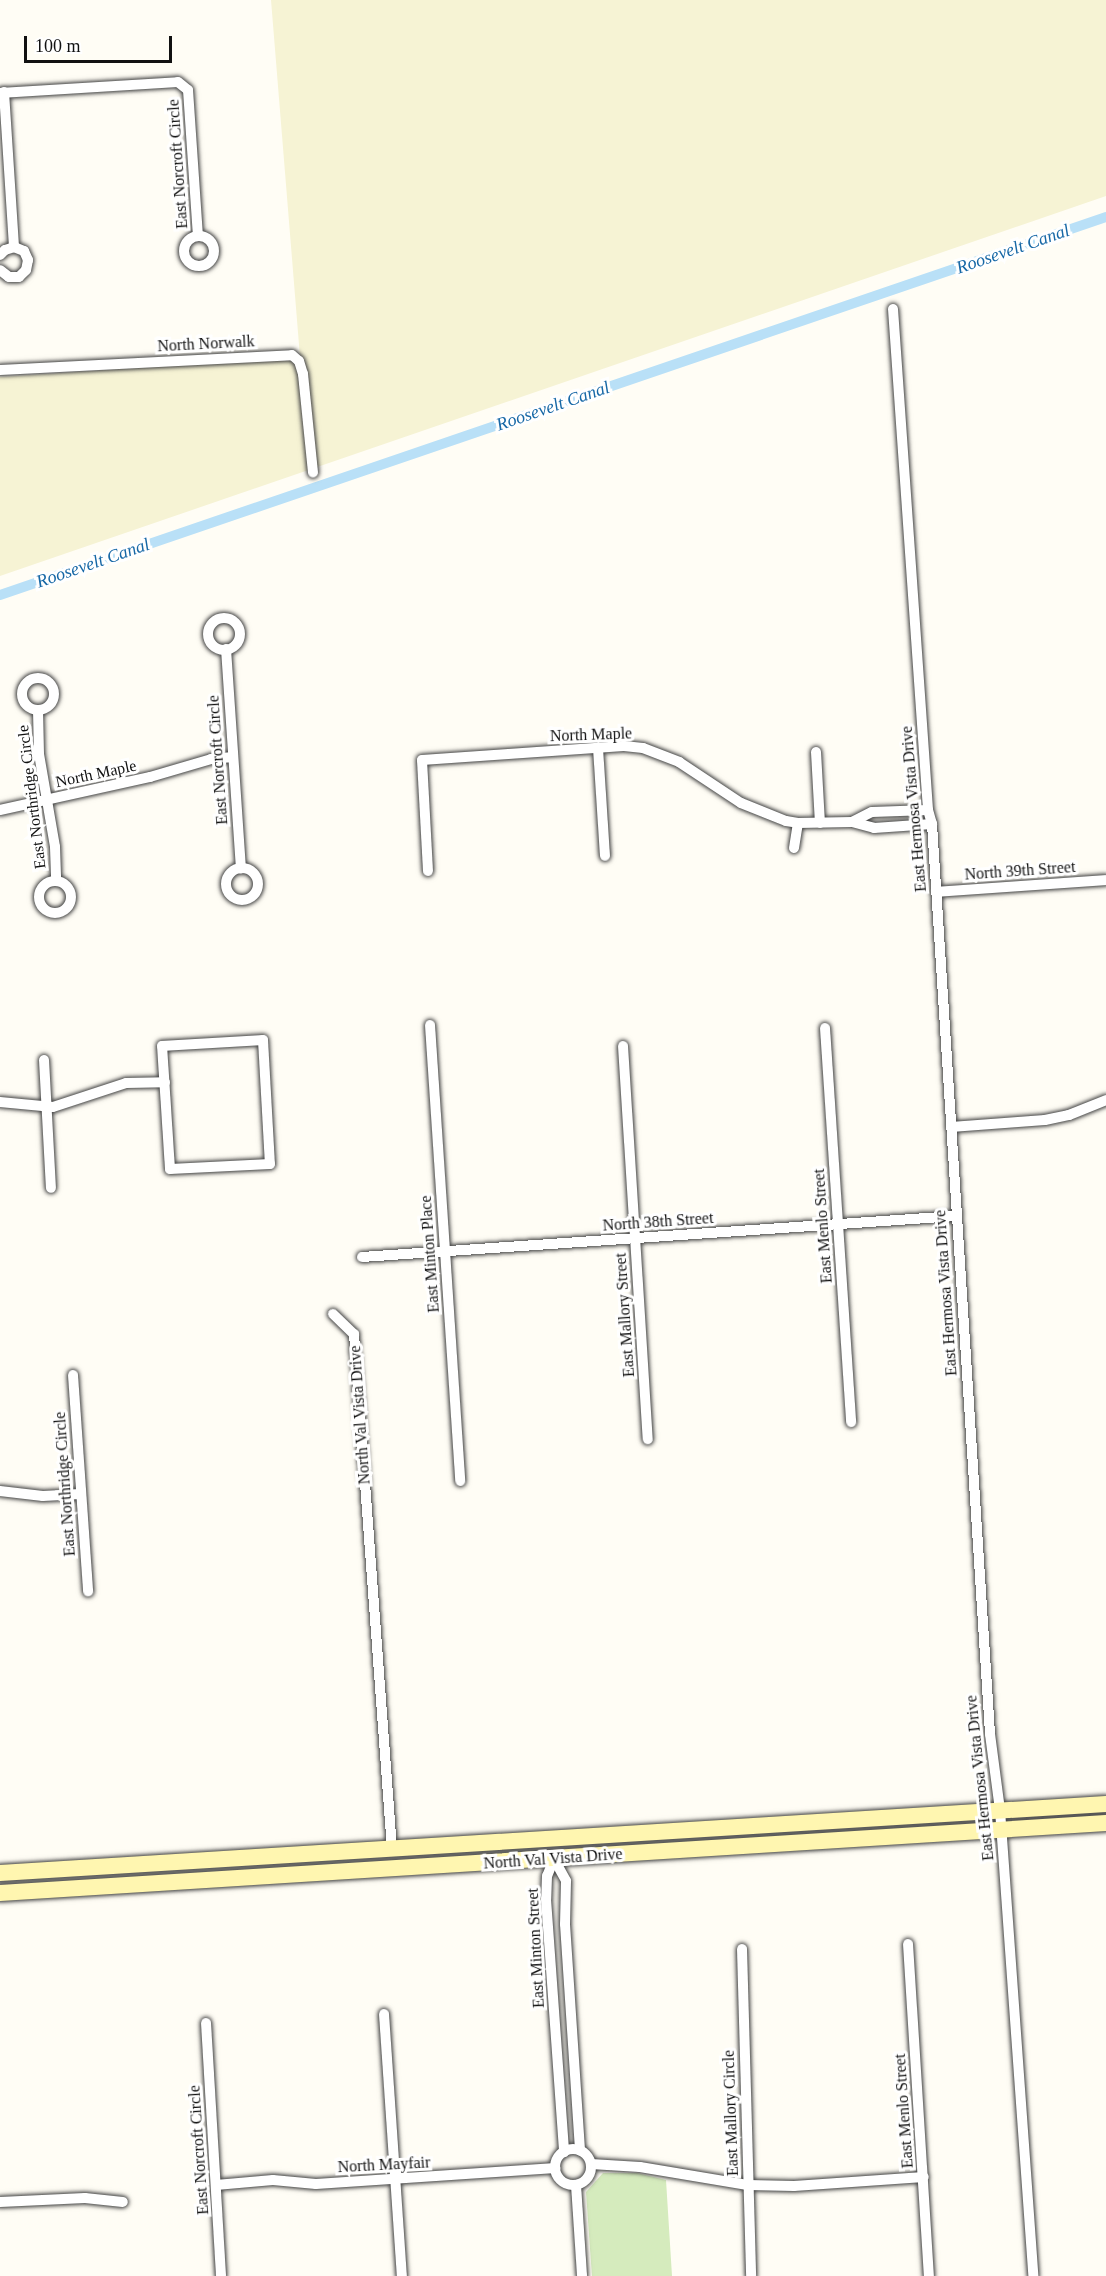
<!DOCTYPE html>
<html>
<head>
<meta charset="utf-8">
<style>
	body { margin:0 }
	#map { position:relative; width:1106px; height:2276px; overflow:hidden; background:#fffdf5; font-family:Georgia,serif }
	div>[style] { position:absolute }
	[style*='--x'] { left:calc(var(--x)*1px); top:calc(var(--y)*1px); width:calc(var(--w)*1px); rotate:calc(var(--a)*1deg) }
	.farmland>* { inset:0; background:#f6f3d4 }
	.green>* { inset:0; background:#d5ebbd }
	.canal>* { height:10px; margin:-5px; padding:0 5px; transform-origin:5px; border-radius:5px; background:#b9e0f7 }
	.roads { filter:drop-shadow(0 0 2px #444) drop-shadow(0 0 2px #444) }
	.street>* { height:10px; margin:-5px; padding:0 5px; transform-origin:5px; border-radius:5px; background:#fff }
	.street>.ring { margin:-5px; padding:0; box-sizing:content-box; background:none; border:10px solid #fff; border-radius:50% }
	.secondary>* { height:16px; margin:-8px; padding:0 8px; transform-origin:8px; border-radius:8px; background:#fff6b0 }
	span { translate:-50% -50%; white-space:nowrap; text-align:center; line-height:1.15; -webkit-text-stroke:6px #fff; paint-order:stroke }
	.street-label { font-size:16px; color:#111 }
	.water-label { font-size:18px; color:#1768a6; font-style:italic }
	.scale { position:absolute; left:24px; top:36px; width:148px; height:27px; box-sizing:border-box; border:3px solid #111; border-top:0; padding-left:8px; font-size:18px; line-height:21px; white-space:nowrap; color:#111; -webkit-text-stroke:4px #fff; paint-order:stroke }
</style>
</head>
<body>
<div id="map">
	<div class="farmland">
		<i style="clip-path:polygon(271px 0,1106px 0,1106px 196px,0 576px,0 377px,300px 357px)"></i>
	</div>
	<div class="green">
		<i style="clip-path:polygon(603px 2173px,637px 2173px,666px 2180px,672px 2276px,592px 2276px,586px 2192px)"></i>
	</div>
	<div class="canal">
		<i style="--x:0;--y:595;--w:1169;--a:-18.87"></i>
	</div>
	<div class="roads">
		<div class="street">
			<i style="--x:4;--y:92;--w:155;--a:86.3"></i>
			<i style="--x:0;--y:93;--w:178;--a:-3.5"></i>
			<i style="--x:178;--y:82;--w:13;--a:39"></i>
			<i style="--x:188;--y:90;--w:146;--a:86.1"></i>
			<i class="ring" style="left:184px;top:236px;width:20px;height:20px"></i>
			<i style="--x:0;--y:255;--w:7;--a:-45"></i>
			<i style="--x:5;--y:250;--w:9;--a:-18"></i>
			<i style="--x:14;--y:247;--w:11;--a:22"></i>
			<i style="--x:24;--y:251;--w:10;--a:66"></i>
			<i style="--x:28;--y:260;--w:10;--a:101"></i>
			<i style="--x:26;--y:270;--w:10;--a:135"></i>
			<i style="--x:19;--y:277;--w:10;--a:180"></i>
			<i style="--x:9;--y:277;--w:11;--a:-142"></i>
			<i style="--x:893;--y:309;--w:502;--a:86"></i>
			<i style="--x:928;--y:810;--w:15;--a:74"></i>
			<i style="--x:932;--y:824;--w:912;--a:86.35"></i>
			<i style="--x:990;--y:1734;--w:77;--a:82.5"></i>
			<i style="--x:1000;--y:1810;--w:467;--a:85.9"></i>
			<i style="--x:0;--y:370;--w:292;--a:-2.9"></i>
			<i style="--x:292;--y:355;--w:9;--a:41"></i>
			<i style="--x:299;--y:361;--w:14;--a:73"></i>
			<i style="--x:303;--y:374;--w:99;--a:84.2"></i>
			<i class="ring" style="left:208px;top:618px;width:22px;height:22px"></i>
			<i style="--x:226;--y:649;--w:220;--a:86.1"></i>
			<i class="ring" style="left:22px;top:678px;width:22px;height:22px"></i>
			<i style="--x:38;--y:710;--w:44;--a:88.7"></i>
			<i style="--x:39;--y:754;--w:94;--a:80.2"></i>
			<i style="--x:55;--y:847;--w:34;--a:88"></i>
			<i style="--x:598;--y:748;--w:108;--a:86.3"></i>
			<i style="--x:816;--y:752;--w:71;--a:86.8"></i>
			<i style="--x:0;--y:810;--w:154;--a:-12.4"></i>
			<i style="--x:150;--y:777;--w:64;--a:-16.4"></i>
			<i style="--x:211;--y:759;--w:22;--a:-5"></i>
			<i style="--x:852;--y:822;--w:22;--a:-27"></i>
			<i style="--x:872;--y:812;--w:56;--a:-2"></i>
			<i style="--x:794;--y:848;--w:25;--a:-81"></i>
			<i class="ring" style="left:226px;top:868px;width:22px;height:22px"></i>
			<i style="--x:428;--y:871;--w:111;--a:-93.1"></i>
			<i style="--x:422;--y:760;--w:202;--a:-4"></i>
			<i style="--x:624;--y:746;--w:19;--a:6"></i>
			<i style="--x:643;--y:748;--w:39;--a:21"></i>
			<i style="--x:679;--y:762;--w:74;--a:33.5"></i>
			<i style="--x:741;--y:803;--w:48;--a:21.8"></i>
			<i style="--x:786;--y:821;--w:12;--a:9"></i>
			<i style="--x:798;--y:823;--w:54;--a:-1.1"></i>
			<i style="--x:852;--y:822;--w:23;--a:15"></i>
			<i style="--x:874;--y:828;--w:58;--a:-3.9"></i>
			<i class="ring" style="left:39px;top:881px;width:22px;height:22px"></i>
			<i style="--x:936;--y:892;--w:170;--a:-4"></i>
			<i style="--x:430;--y:1025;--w:457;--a:86.2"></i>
			<i style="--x:825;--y:1028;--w:395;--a:86.2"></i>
			<i style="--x:263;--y:1040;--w:124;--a:86.8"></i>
			<i style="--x:270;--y:1164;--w:100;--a:177.1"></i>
			<i style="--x:170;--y:1169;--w:123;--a:-93.7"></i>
			<i style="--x:162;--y:1046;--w:101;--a:-3.4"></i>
			<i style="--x:623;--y:1046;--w:394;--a:86.4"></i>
			<i style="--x:44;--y:1060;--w:128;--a:86.9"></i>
			<i style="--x:0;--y:1102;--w:53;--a:5.4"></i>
			<i style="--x:53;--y:1107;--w:77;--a:-18.2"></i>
			<i style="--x:126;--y:1083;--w:39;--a:-1"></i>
			<i style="--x:951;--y:1127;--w:94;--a:-4.3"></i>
			<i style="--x:1045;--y:1120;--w:25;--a:-12"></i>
			<i style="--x:1069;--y:1115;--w:40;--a:-22"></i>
			<i style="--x:362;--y:1257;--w:595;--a:-3.95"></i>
			<i style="--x:333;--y:1314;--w:29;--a:44"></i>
			<i style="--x:354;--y:1334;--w:516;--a:85.78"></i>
			<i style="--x:73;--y:1375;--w:217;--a:86"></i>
			<i style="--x:0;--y:1491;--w:43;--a:6.6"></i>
			<i style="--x:43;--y:1496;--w:37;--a:-3"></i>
			<i style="--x:554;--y:1859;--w:25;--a:61"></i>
			<i style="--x:566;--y:1881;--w:43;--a:91.3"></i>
			<i style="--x:565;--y:1924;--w:227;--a:86.2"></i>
			<i style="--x:554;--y:1859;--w:18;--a:112"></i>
			<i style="--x:547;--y:1876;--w:23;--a:92"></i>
			<i style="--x:546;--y:1899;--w:254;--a:85.9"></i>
			<i style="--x:908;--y:1944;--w:333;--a:86.4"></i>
			<i style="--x:742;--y:1949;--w:327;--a:88.4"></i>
			<i style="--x:384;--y:2014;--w:263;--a:86.1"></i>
			<i style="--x:206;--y:2023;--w:253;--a:86.6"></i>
			<i class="ring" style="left:555px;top:2149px;width:26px;height:26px"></i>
			<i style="--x:591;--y:2164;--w:49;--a:3.5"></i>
			<i style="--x:640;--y:2167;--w:109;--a:9.5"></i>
			<i style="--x:748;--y:2185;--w:46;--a:1.2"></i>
			<i style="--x:794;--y:2186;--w:130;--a:-4"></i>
			<i style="--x:216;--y:2185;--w:57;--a:-5"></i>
			<i style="--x:273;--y:2180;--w:43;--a:5.3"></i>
			<i style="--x:316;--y:2184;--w:240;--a:-3.8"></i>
			<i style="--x:576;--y:2185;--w:91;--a:86.2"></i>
			<i style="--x:0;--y:2202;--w:85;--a:-2.7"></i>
			<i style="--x:85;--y:2198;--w:38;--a:6"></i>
		</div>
		<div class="secondary">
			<i style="--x:0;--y:1873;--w:1108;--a:-3.57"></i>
			<i style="--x:0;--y:1893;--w:1108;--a:-3.62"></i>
		</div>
	</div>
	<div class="street-label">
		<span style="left:178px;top:164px;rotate:-94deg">East Norcroft Circle</span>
		<span style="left:206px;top:344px;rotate:-3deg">North Norwalk</span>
		<span style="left:591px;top:735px;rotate:-2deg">North Maple</span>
		<span style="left:218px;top:760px;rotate:-94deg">East Norcroft Circle</span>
		<span style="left:96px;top:774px;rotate:-12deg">North Maple</span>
		<span style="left:32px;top:797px;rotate:-97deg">East Northridge Circle</span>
		<span style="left:914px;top:809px;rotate:-95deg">East Hermosa Vista Drive</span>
		<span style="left:1020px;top:871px;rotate:-4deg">North 39th Street</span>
		<span style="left:658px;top:1222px;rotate:-4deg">North 38th Street</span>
		<span style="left:823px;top:1226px;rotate:-94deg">East Menlo Street</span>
		<span style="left:430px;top:1254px;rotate:-94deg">East Minton Place</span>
		<span style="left:946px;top:1293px;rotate:-94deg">East Hermosa Vista Drive</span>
		<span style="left:625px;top:1315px;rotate:-94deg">East Mallory Street</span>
		<span style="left:360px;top:1415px;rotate:-94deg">North Val Vista Drive</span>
		<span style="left:65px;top:1484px;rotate:-94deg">East Northridge Circle</span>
		<span style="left:980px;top:1778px;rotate:-96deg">East Hermosa Vista Drive</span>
		<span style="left:553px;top:1859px;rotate:-4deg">North Val Vista Drive</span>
		<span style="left:536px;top:1948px;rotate:-93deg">East Minton Street</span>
		<span style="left:904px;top:2111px;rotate:-94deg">East Menlo Street</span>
		<span style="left:731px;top:2113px;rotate:-92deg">East Mallory Circle</span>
		<span style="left:199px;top:2150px;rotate:-94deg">East Norcroft Circle</span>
		<span style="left:384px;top:2165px;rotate:-3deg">North Mayfair</span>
	</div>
	<div class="water-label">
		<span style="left:1013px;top:249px;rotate:-19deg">Roosevelt Canal</span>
		<span style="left:553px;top:406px;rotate:-19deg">Roosevelt Canal</span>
		<span style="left:93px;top:563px;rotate:-19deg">Roosevelt Canal</span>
	</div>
	<div class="scale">100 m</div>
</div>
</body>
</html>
